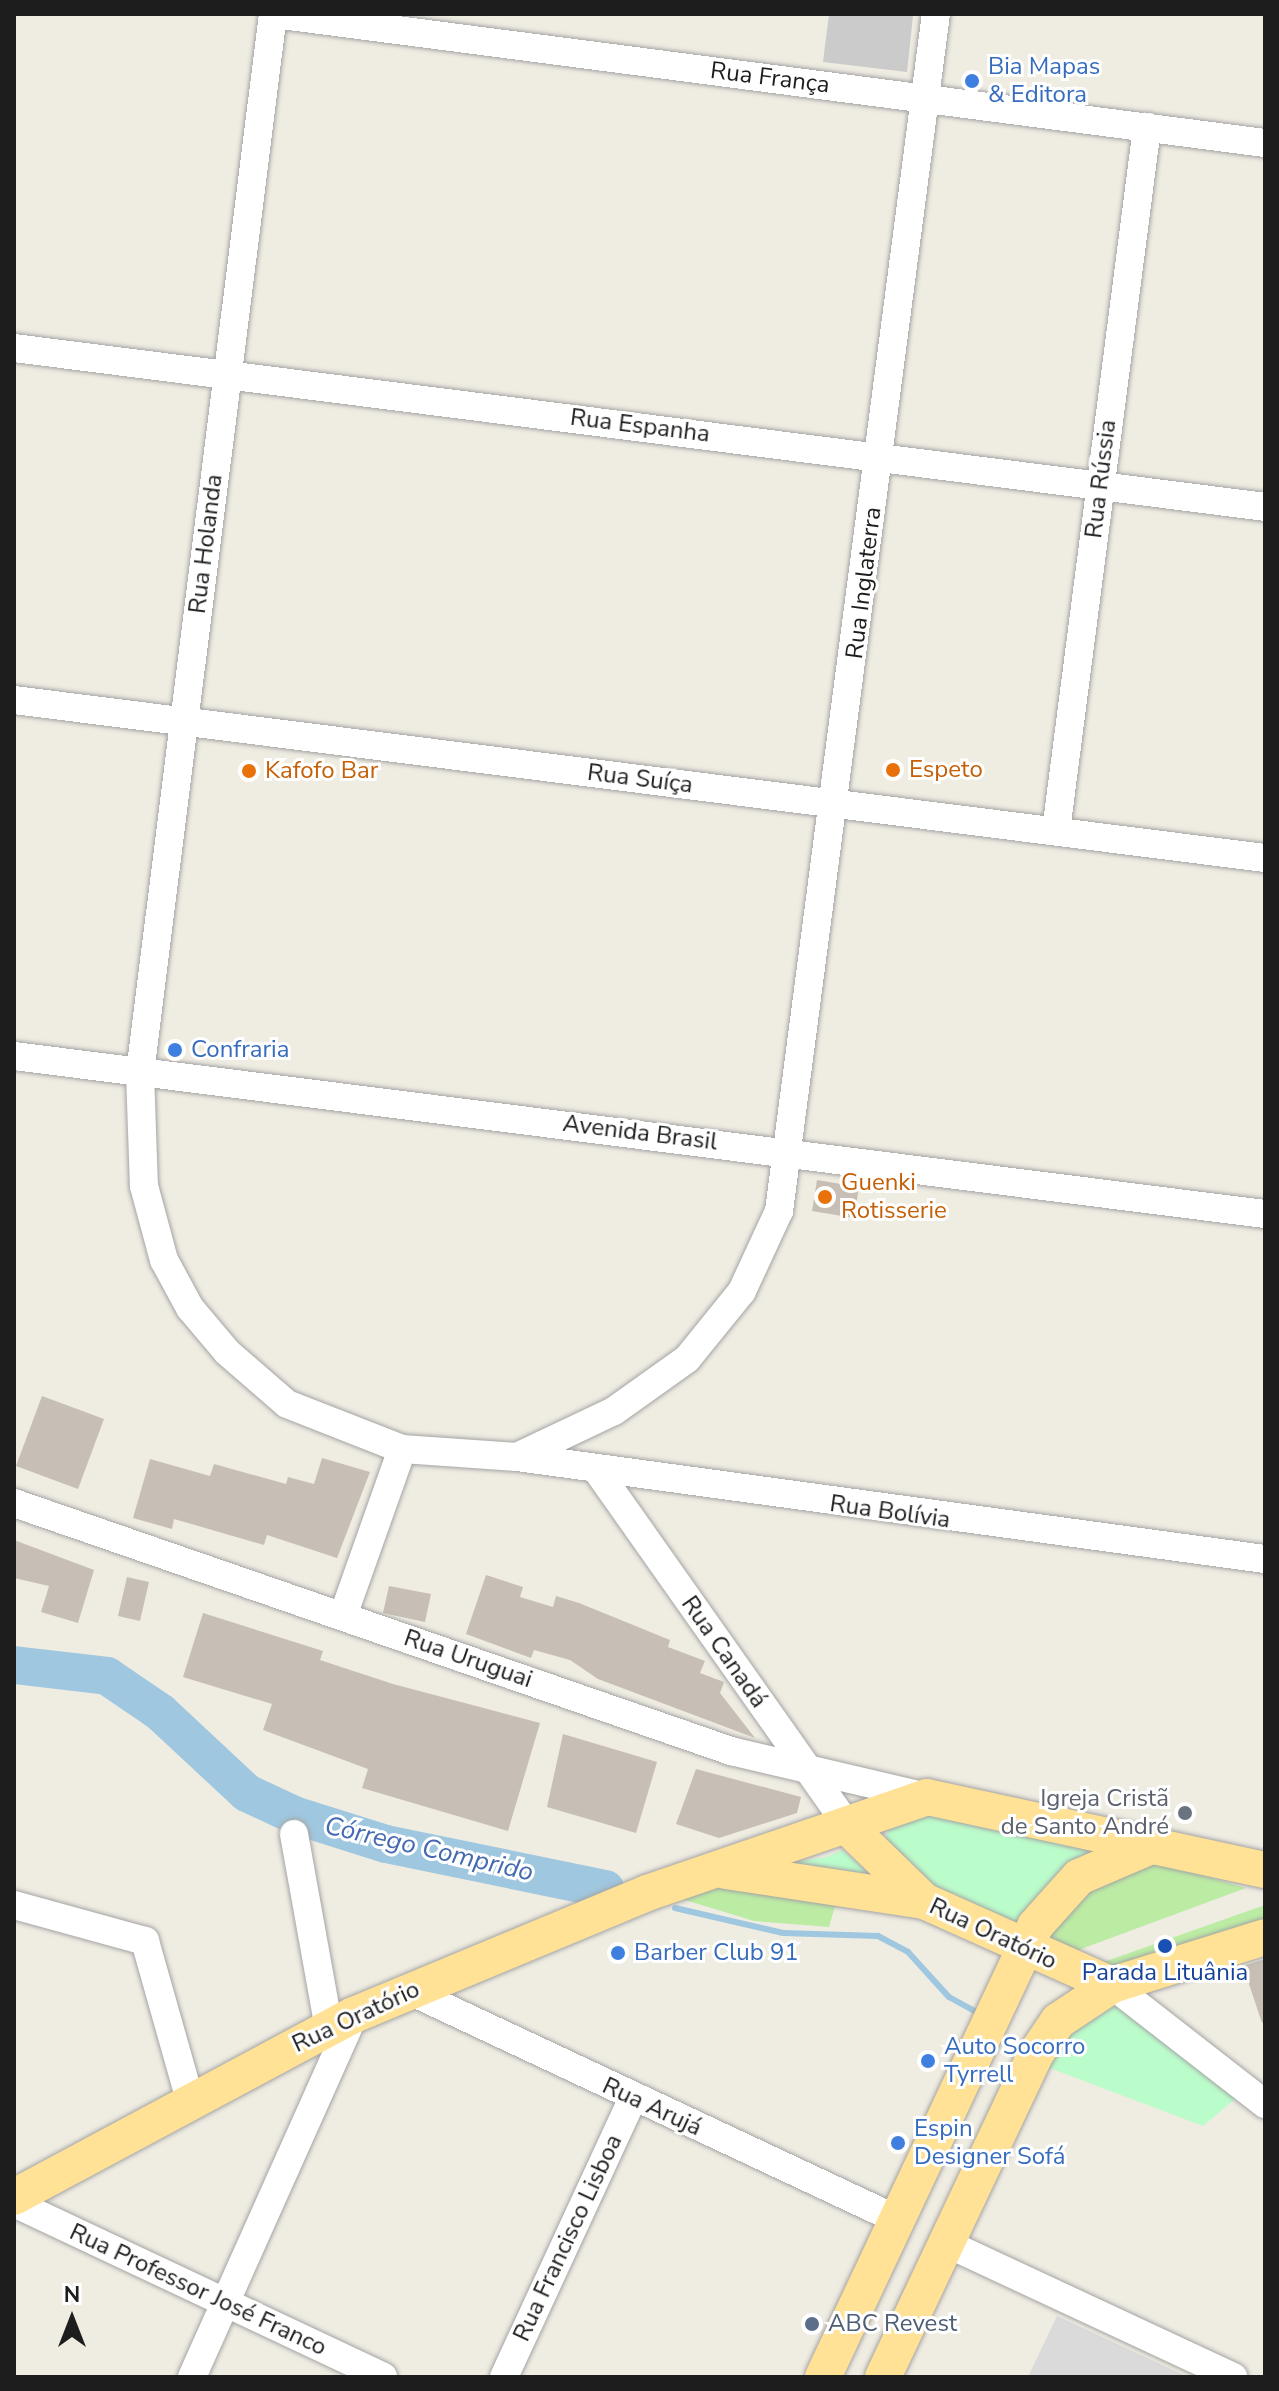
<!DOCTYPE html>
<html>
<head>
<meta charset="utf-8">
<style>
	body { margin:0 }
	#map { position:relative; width:1279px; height:2391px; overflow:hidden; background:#efece2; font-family:"Nunito Sans",sans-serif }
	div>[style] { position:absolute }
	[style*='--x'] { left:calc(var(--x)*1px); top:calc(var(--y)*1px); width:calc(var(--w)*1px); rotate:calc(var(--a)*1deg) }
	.residential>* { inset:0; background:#dbdada }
	.religious>* { inset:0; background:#cbcbcb }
	.grass>* { inset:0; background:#bceca4 }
	.park>* { inset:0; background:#bbfccb }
	.stream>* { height:6px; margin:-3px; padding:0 3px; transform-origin:3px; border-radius:3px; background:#9fc7df }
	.river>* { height:38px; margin:-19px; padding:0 19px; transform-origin:19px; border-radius:19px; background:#9fc7df }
	.building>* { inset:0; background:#c7bfb5 }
	.roads { filter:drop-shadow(0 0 2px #a4a4a4) drop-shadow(0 0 2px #a4a4a4) }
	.minor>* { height:28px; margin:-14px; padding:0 14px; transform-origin:14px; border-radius:14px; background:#fff }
	.major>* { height:36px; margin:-18px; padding:0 18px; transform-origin:18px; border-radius:18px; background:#ffe296 }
	.dots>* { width:22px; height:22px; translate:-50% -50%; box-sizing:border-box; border:4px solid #fff; border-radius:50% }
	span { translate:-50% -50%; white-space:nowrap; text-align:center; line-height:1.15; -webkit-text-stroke:6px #fff; paint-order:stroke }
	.shop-label { font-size:24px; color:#366cbe }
	.left { translate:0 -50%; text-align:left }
	.street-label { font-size:24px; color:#1d1d1d }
	.food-label { font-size:24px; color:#c56008 }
	.worship-label { font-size:24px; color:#5b616d }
	.right { translate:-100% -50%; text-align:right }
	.transit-label { font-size:24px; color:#164399 }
	.service-label { font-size:24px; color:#4e5e75 }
	.water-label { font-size:26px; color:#456ab1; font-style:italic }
	.frame { position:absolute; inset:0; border:16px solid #1d1d1d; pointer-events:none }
	.north { position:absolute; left:32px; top:2279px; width:80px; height:80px; -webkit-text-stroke:6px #fff; paint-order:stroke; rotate:0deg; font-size:22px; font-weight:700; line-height:32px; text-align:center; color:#1d1d1d }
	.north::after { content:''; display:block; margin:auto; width:28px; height:36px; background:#1d1d1d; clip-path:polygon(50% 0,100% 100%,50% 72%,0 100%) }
</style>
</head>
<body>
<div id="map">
	<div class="residential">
		<i style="clip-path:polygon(1057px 2316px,1188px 2377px,1028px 2377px)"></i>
	</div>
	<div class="religious">
		<i style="clip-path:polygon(829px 14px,913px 16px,907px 72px,823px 62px)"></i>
	</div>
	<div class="grass">
		<i style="clip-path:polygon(1156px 1862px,1246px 1888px,1073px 1952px,1040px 1932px,1063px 1902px)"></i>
		<i style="clip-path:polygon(707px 1884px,838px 1896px,829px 1927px,754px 1921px,672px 1896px)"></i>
		<i style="clip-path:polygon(1265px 1905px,1265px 1927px,1119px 1971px,1098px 1964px)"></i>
	</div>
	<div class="park">
		<i style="clip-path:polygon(925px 1813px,1094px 1851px,1017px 1934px,932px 1896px,885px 1849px,888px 1828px)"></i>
		<i style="clip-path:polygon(842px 1850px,880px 1882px,788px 1863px,827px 1857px)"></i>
		<i style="clip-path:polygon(1113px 2004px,1234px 2097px,1234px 2100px,1203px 2126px,1039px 2064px,1057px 2037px)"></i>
	</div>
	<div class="stream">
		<i style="--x:675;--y:1908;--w:111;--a:13"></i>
		<i style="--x:783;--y:1933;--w:95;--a:1.8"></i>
		<i style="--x:878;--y:1936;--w:34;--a:28"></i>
		<i style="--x:908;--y:1952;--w:61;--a:47.7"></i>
		<i style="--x:949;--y:1997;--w:33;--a:29"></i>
	</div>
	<div class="river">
		<i style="--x:14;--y:1665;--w:94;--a:6.7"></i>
		<i style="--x:107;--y:1676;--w:64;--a:34.2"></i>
		<i style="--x:160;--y:1712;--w:119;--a:43"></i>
		<i style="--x:247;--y:1793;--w:52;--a:25.1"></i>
		<i style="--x:294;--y:1815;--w:96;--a:17.5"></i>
		<i style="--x:386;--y:1844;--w:224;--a:11.6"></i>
	</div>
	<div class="building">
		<i style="clip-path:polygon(817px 1180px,859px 1187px,854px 1218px,812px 1211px)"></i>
		<i style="clip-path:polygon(42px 1396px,104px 1419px,78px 1489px,16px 1466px)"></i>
		<i style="clip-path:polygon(322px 1458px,370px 1472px,337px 1558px,267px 1535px,264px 1545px,174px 1519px,172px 1529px,133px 1518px,150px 1459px,210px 1476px,214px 1464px,286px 1484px,288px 1477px,314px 1484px)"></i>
		<i style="clip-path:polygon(14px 1540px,94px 1570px,78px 1623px,41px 1612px,49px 1586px,14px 1578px)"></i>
		<i style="clip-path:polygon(486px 1575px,523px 1587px,520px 1597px,553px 1607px,556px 1596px,579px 1603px,670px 1640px,668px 1647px,705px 1661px,700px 1673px,724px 1682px,720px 1693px,755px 1738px,598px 1679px,570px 1660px,534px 1650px,531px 1658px,466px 1634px)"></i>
		<i style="clip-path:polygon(127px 1577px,149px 1582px,140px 1621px,118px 1616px)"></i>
		<i style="clip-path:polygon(389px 1586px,431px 1594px,425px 1622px,383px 1613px)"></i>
		<i style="clip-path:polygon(203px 1613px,323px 1651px,320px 1660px,393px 1684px,540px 1723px,508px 1831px,362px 1788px,368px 1769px,263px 1730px,272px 1704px,183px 1677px)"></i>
		<i style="clip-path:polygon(563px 1734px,657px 1762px,636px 1833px,547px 1807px)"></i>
		<i style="clip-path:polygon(696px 1769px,801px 1797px,797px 1813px,719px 1838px,676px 1824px)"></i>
		<i style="clip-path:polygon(1265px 1959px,1265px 2022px,1262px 2023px,1243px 1966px)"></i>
	</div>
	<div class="roads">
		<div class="minor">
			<i style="--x:273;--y:14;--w:1067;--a:97.16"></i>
			<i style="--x:140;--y:1073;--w:113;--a:88"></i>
			<i style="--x:144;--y:1186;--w:77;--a:74.9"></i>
			<i style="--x:164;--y:1260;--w:55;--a:61.6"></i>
			<i style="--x:190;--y:1308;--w:57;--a:49.9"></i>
			<i style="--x:227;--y:1352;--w:79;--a:40.9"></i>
			<i style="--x:287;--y:1404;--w:123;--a:21.4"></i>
			<i style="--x:402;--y:1449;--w:115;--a:4"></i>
			<i style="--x:517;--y:1457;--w:107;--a:-25.4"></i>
			<i style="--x:614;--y:1411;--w:90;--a:-35.5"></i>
			<i style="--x:687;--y:1359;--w:87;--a:-51"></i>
			<i style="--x:742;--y:1291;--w:88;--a:-65.2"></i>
			<i style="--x:779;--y:1211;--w:1207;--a:-82.53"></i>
			<i style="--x:274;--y:14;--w:999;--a:7.42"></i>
			<i style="--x:14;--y:348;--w:1261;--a:7.24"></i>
			<i style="--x:14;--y:700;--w:1261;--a:7.2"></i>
			<i style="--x:1056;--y:831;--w:710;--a:-82.63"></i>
			<i style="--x:14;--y:1056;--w:1261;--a:7.2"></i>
			<i style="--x:517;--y:1457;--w:755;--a:7.77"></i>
			<i style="--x:599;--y:1473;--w:436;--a:54.8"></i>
			<i style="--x:14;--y:1503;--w:759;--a:19.08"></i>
			<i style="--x:731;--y:1751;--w:201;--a:13.2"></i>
			<i style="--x:343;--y:1616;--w:177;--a:-70.5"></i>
			<i style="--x:294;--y:1834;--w:197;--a:79.8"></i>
			<i style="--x:14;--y:1905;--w:136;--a:15.4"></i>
			<i style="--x:145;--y:1941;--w:165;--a:74.2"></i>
			<i style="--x:1112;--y:1985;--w:194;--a:37.9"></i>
			<i style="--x:410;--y:1991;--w:537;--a:25.13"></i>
			<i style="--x:14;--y:2203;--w:408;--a:25.2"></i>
			<i style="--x:946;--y:2243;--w:317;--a:25"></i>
			<i style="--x:192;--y:2377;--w:397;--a:-65.9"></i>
			<i style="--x:504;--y:2377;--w:307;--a:-65.2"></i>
		</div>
		<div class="major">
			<i style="--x:850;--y:1829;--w:102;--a:44.2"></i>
			<i style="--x:726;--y:1871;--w:200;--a:8.6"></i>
			<i style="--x:924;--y:1901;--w:206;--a:24.1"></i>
			<i style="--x:14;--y:2197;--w:386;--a:-28.2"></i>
			<i style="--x:354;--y:2015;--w:317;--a:-22.6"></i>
			<i style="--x:647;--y:1893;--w:296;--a:-18.9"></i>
			<i style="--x:927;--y:1797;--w:346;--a:12.2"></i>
			<i style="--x:823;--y:2377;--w:498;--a:-64.8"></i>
			<i style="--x:1035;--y:1926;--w:66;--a:-48.1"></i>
			<i style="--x:1079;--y:1877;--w:78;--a:-23.3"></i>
			<i style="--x:883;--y:2377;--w:356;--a:-64.7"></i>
			<i style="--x:1035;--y:2055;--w:41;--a:-55.9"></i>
			<i style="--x:1058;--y:2021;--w:65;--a:-33.7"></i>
			<i style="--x:1112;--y:1985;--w:160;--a:-17.4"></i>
		</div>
	</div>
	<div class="dots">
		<i style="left:972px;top:81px;background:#3f7fe0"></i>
		<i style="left:893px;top:770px;background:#e8710a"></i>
		<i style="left:249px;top:771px;background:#e8710a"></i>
		<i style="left:175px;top:1050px;background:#3f7fe0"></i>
		<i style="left:825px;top:1197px;background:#e8710a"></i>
		<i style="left:1185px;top:1813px;background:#6b7280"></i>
		<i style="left:1165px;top:1946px;background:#1a4fb4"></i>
		<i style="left:618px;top:1953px;background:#3f7fe0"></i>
		<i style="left:928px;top:2061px;background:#3f7fe0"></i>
		<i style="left:898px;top:2143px;background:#3f7fe0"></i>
		<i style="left:812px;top:2324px;background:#5c6f8a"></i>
	</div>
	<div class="shop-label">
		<span class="left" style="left:988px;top:81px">Bia Mapas<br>&amp; Editora</span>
		<span class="left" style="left:191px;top:1050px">Confraria</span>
		<span class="left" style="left:634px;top:1953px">Barber Club 91</span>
		<span class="left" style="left:944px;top:2061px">Auto Socorro<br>Tyrrell</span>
		<span class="left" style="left:914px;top:2143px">Espin<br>Designer Sofá</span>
	</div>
	<div class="street-label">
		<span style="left:770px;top:78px;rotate:7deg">Rua França</span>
		<span style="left:640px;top:426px;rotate:7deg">Rua Espanha</span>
		<span style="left:1101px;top:479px;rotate:-83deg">Rua Rússia</span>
		<span style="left:206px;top:544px;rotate:-83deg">Rua Holanda</span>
		<span style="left:864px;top:583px;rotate:-83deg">Rua Inglaterra</span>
		<span style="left:640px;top:779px;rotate:7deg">Rua Suíça</span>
		<span style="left:640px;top:1133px;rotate:7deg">Avenida Brasil</span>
		<span style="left:890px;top:1512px;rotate:8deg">Rua Bolívia</span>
		<span style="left:724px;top:1652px;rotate:55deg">Rua Canadá</span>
		<span style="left:468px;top:1659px;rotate:19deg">Rua Uruguai</span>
		<span style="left:993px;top:1934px;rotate:25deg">Rua Oratório</span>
		<span style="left:356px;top:2017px;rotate:-25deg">Rua Oratório</span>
		<span style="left:652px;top:2107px;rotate:25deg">Rua Arujá</span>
		<span style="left:568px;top:2238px;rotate:-65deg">Rua Francisco Lisboa</span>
		<span style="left:198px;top:2290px;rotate:25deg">Rua Professor José Franco</span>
	</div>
	<div class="food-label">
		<span class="left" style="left:909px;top:770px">Espeto</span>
		<span class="left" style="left:265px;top:771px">Kafofo Bar</span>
		<span class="left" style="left:841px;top:1197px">Guenki<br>Rotisserie</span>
	</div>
	<div class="worship-label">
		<span class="right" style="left:1169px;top:1813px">Igreja Cristã<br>de Santo André</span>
	</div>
	<div class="transit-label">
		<span style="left:1165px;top:1973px">Parada Lituânia</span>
	</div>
	<div class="service-label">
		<span class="left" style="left:828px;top:2324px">ABC Revest</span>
	</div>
	<div class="water-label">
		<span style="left:429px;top:1849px;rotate:13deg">Córrego Comprido</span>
	</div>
	<div class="frame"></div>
	<div class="north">N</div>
</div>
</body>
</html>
